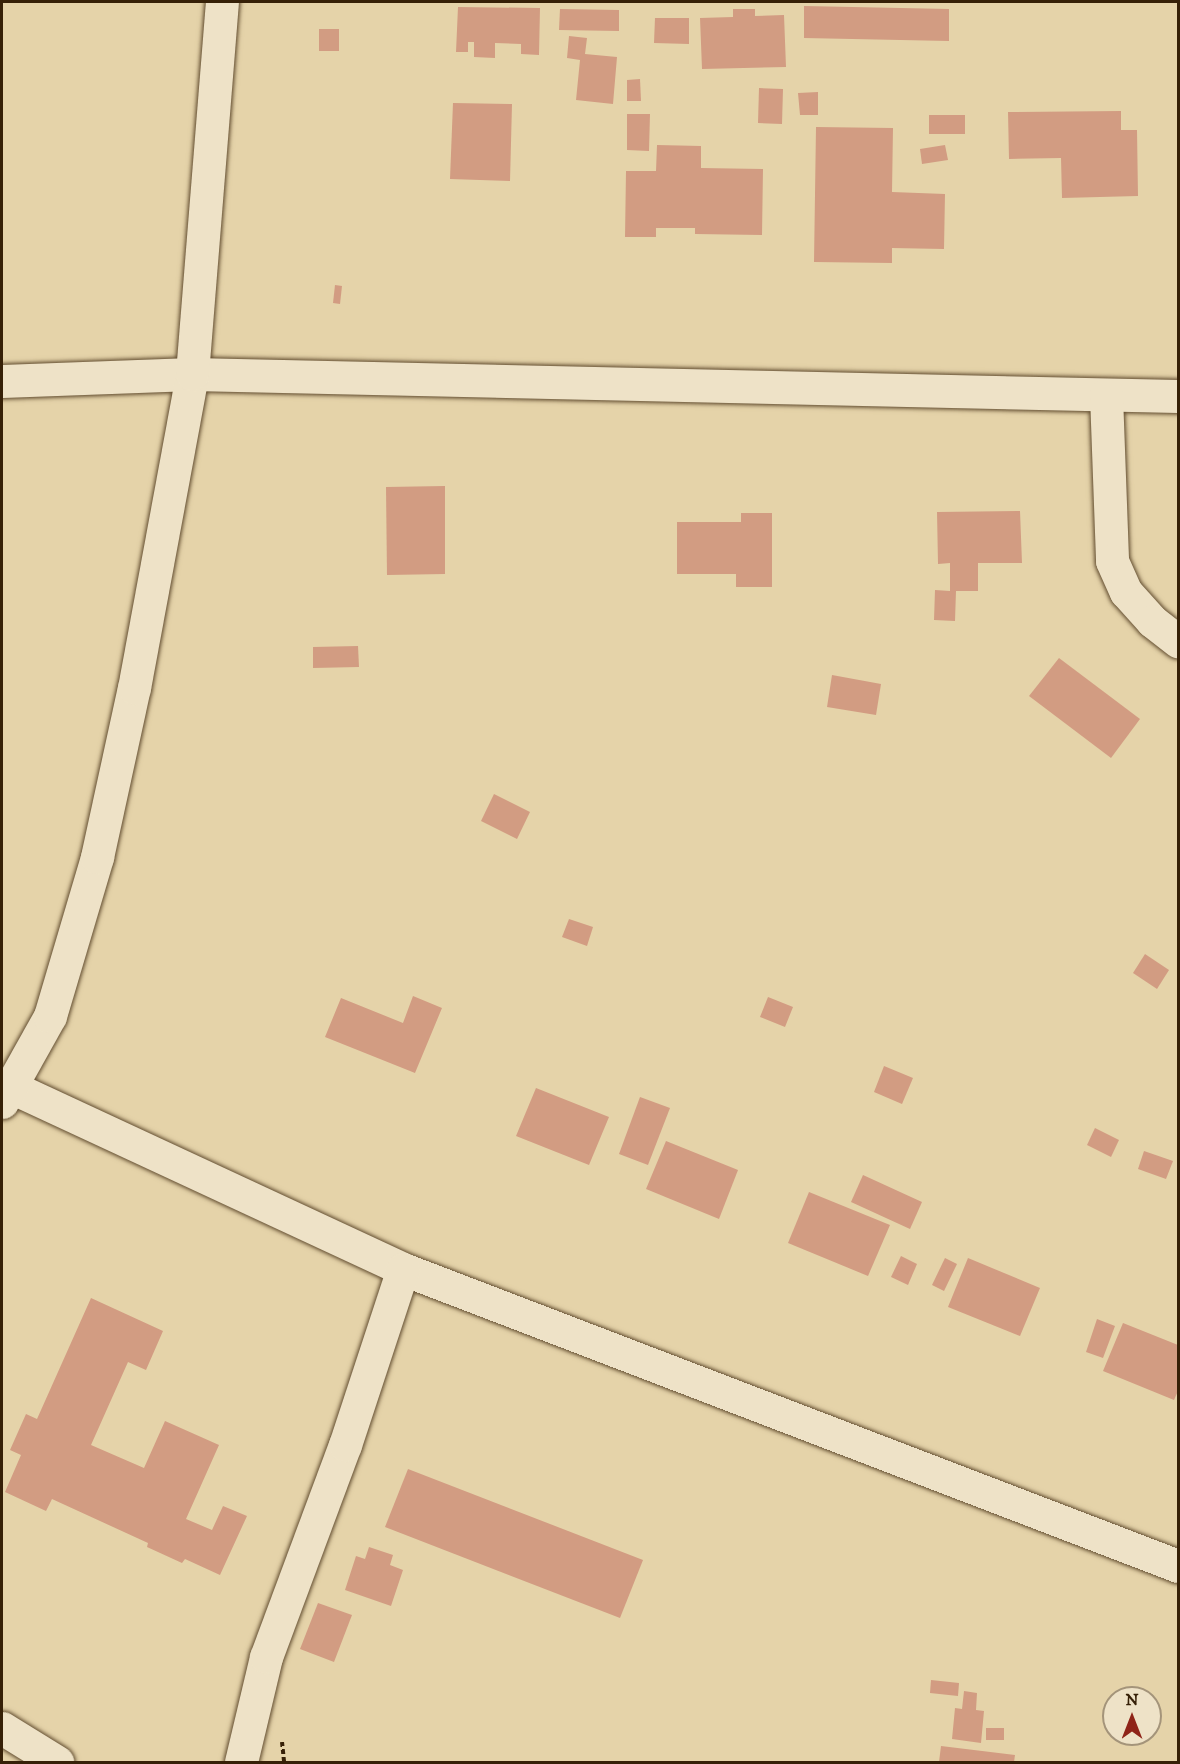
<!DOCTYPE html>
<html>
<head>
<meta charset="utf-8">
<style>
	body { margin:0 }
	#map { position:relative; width:1180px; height:1764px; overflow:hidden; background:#e5d3a9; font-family:"IM FELL DW Pica",serif }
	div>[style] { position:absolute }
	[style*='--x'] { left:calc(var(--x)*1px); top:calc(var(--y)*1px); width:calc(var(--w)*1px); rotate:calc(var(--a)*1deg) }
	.building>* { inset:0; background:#d29c82 }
	.path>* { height:4px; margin-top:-2px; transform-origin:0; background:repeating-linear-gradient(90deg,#362007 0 4.5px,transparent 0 7.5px) }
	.roads { filter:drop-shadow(0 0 2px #624d30) drop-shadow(0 0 2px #624d30) }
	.street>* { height:33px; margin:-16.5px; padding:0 16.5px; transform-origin:16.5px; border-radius:16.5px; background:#eee2c7 }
	.secondary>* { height:33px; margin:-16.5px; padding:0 16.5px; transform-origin:16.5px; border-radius:16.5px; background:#eee2c7 }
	span { translate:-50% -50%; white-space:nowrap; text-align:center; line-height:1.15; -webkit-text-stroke:5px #eee2c7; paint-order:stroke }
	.frame { position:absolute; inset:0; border:3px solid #362007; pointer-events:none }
	.north { position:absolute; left:1102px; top:1686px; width:60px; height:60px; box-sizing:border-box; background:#eee2c7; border:2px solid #a4947a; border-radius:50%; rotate:0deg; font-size:16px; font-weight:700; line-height:24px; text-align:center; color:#362007 }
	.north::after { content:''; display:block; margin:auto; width:21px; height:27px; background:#8f2418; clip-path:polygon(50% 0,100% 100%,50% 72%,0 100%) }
</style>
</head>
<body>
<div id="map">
	<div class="building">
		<i style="clip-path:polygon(804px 6px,949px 9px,949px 41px,804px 38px)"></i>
		<i style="clip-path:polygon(458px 7px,540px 8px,539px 55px,521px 54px,521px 44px,495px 43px,495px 58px,474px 57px,474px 42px,468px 42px,468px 52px,456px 52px)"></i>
		<i style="clip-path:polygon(560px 9px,619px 10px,619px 31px,559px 30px)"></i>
		<i style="clip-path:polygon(733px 9px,755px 9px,755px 16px,784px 15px,786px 67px,702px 69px,700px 18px,733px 17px)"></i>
		<i style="clip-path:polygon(655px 18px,689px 18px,689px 44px,654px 43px)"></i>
		<i style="clip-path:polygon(319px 29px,339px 29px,339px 51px,319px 51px)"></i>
		<i style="clip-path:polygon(569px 36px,587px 38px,585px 54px,617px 57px,613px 104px,576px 100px,580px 60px,567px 58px)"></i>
		<i style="clip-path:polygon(640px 79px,641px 101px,627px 101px,627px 80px)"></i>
		<i style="clip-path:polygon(759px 88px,783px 89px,782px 124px,758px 123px)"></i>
		<i style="clip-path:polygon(818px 92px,818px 115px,800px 115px,798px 93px)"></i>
		<i style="clip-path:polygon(453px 103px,512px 104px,510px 181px,450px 179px)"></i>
		<i style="clip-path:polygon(1121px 111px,1121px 130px,1137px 130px,1138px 196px,1062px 198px,1061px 158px,1009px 159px,1008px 112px)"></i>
		<i style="clip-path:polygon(627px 114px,650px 114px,649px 151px,627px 150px)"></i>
		<i style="clip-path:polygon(929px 115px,965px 115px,965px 134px,929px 134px)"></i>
		<i style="clip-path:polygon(816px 127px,893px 128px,892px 192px,945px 194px,944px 249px,892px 248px,892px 263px,814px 262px)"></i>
		<i style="clip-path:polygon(657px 145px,701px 146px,701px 168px,763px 169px,762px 235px,695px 234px,695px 228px,656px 228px,656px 237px,625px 237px,626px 171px,656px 171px)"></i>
		<i style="clip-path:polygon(945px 145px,948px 160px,922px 164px,920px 149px)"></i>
		<i style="clip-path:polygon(335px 285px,342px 286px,340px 304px,333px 303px)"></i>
		<i style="clip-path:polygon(445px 486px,445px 574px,387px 575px,386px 487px)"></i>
		<i style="clip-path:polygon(1020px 511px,1022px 563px,978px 563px,978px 591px,956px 591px,955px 621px,934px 620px,935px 590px,950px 591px,950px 563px,938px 564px,937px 512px)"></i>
		<i style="clip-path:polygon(741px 513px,772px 513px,772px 587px,736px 587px,736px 574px,677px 574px,677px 522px,741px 522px)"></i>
		<i style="clip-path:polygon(358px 646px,359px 667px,313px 668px,313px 647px)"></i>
		<i style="clip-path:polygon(1059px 658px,1140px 719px,1111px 758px,1029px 696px)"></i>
		<i style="clip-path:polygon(832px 675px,881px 684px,876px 715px,827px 707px)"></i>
		<i style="clip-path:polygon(494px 794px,530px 812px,517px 839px,481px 821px)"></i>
		<i style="clip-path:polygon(569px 919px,593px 927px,587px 946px,562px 937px)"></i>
		<i style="clip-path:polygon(1145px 954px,1169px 970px,1157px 989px,1133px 973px)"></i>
		<i style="clip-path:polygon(413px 996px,442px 1008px,415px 1073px,325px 1037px,341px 998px,403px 1023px)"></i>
		<i style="clip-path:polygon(768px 997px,793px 1007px,785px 1027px,760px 1017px)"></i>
		<i style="clip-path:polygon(884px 1066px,913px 1078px,902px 1104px,874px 1092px)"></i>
		<i style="clip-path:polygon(536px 1088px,609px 1117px,589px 1165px,516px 1136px)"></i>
		<i style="clip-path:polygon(640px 1097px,670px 1108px,648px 1165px,619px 1154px)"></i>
		<i style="clip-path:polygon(1095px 1128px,1119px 1140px,1111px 1157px,1087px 1145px)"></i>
		<i style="clip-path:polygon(666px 1141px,738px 1170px,719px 1219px,646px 1189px)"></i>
		<i style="clip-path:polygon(1144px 1151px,1173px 1161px,1166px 1179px,1138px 1169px)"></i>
		<i style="clip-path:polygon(863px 1175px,922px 1202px,910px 1229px,851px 1202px)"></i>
		<i style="clip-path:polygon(809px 1192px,890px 1225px,868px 1276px,788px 1243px)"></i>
		<i style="clip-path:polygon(901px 1256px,917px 1264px,908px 1285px,891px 1277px)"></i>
		<i style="clip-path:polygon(945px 1258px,957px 1264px,944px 1291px,932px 1285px)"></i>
		<i style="clip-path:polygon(968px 1258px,1040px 1288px,1020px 1336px,948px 1307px)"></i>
		<i style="clip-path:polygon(91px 1298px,163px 1331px,146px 1370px,128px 1362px,91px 1445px,144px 1468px,165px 1421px,219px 1445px,186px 1519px,212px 1530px,223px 1506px,247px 1516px,220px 1575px,185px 1559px,182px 1563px,147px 1547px,148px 1543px,52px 1499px,46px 1511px,5px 1492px,21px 1455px,10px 1450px,26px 1414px,37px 1419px)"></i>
		<i style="clip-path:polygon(1097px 1319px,1115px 1326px,1103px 1358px,1086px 1352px)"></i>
		<i style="clip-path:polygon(1123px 1323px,1178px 1345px,1178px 1391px,1174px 1400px,1103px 1371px)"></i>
		<i style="clip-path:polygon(408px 1469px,643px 1560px,620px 1618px,385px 1527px)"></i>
		<i style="clip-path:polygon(369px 1547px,393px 1555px,390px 1565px,403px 1570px,391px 1606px,345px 1590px,356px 1556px,365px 1559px)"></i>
		<i style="clip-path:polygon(318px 1603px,352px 1615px,334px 1662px,300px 1649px)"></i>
		<i style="clip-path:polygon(931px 1680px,959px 1683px,958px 1696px,930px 1693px)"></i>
		<i style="clip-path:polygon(964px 1691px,977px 1693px,976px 1710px,984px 1711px,981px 1743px,952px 1739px,955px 1708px,962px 1709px)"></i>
		<i style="clip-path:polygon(986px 1728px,1004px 1728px,1004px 1740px,986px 1740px)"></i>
		<i style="clip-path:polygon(941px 1746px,1015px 1755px,1014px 1762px,939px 1762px)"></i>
	</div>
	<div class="path">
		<i style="--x:282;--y:1742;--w:20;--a:84"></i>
	</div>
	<div class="roads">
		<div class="street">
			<i style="--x:2;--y:381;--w:190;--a:-2.1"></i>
			<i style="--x:192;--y:374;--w:986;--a:1.28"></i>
			<i style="--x:1106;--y:395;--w:166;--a:87.9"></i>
			<i style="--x:1112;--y:561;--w:34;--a:66"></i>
			<i style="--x:1126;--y:592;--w:39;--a:48"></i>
			<i style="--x:1152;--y:621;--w:33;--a:38"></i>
			<i style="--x:9;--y:1086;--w:434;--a:24.9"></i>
			<i style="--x:403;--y:1269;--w:830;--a:20.97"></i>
			<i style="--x:2;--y:1728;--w:65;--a:31.7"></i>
			<i style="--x:241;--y:1762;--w:108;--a:-76.6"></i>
			<i style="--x:266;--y:1657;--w:226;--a:-69.6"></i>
			<i style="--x:345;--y:1445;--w:185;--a:-71.8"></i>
		</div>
		<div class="secondary">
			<i style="--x:2;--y:1102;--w:98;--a:-60.8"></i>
			<i style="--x:50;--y:1016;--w:166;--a:-73.5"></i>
			<i style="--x:97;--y:857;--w:173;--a:-77.7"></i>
			<i style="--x:134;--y:688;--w:319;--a:-79.5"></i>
			<i style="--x:192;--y:374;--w:373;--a:-85.4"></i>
		</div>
	</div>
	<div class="frame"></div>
	<div class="north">N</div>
</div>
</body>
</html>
